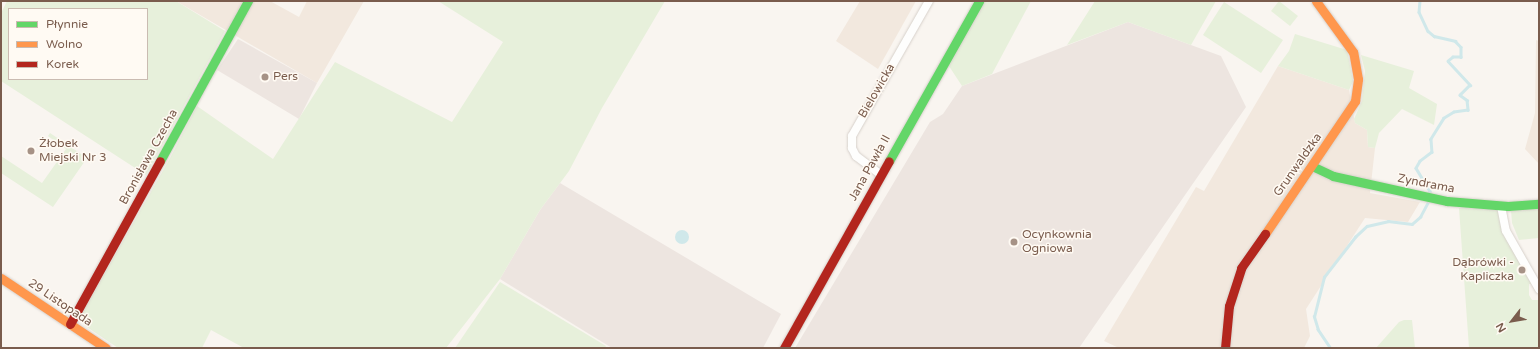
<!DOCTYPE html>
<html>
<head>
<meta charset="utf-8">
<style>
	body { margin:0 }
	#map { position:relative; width:1540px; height:349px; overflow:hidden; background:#f9f5f0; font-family:"Varela Round",sans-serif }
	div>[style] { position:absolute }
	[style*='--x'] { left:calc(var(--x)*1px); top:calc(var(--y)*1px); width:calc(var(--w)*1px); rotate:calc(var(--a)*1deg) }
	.residential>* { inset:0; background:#f2e8de }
	.industrial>* { inset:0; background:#ede5e0 }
	.green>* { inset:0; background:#e7f0db }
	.water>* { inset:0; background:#d0e8ea }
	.round { border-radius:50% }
	.stream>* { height:2.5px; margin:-1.25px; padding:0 1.25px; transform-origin:1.25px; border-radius:1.25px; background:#d0e8ea }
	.roads { filter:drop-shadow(0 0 1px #d7d1cb) drop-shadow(0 0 1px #d7d1cb) }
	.street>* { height:8px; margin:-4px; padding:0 4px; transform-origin:4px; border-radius:4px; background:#fefefd }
	.fast>* { height:9px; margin:-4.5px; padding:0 4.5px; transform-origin:4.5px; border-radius:4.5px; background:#63d668 }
	.slow>* { height:9px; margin:-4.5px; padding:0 4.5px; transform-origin:4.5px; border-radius:4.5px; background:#ff974d }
	.jam>* { height:9px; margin:-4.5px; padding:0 4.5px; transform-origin:4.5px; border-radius:4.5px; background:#b3261e }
	.dots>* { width:11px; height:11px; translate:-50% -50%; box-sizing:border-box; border:2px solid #fffaf3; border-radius:50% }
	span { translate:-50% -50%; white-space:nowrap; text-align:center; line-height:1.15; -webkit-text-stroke:3px #fffaf3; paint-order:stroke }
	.poi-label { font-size:12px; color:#7a5c4d }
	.left { translate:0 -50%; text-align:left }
	.right { translate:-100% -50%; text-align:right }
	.street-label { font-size:12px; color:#7a5c4d }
	.frame { position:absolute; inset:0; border:2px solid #7a5c4d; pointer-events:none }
	.legend { position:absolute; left:8px; top:8px; width:140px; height:72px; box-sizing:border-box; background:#fffaf3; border:1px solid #cabbb1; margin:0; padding:5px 7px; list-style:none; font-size:12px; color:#7a5c4d }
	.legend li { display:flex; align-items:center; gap:8px; height:20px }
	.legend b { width:20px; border:1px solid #cabbb1 }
	.north { position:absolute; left:1492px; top:301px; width:40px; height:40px; -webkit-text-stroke:3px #fffaf3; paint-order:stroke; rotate:239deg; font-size:11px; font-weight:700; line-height:16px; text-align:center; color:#7a5c4d }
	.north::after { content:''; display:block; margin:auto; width:14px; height:18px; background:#7a5c4d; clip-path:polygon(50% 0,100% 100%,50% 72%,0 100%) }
</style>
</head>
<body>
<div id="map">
	<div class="residential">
		<i style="clip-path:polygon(176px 1px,270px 1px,299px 17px,307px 1px,364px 1px,317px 83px)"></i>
		<i style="clip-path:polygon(860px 1px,916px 1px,878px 69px,836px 41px)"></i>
		<i style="clip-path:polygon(1536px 40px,1539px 41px,1539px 164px,1525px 149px,1535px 113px)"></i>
		<i style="clip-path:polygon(1278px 66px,1349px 90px,1355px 123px,1367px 130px,1368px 147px,1375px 148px,1370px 193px,1420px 202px,1408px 222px,1365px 218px,1306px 309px,1310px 336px,1304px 348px,1119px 348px,1104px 341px,1196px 187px,1204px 191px)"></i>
	</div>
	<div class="industrial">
		<i style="clip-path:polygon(1128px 22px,1221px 56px,1246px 107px,1079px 348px,795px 348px,930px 122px,943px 114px,962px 86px)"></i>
		<i style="clip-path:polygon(238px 39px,317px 83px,299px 119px,217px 70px)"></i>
		<i style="clip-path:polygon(560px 183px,781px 314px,763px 348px,612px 348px,500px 279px,540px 210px)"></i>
	</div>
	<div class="green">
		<i style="clip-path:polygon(evenodd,7px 1px,176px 1px,225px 31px,146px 175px,1px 81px,1px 13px,7px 1px,9px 9px,147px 9px,147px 79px,9px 79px,9px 9px)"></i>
		<i style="clip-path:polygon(438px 1px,665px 1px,602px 108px,569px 171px,540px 210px,500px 279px,446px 348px,244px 348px,211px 330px,202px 348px,118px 348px,84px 325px,81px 315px,169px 160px,197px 106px,273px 159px,335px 62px,452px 122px,503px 42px)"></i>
		<i style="clip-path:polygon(981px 1px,1031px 1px,992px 74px,962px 86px,945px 60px)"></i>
		<i style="clip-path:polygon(1095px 1px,1216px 1px,1191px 45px,1128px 22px,1067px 45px)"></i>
		<i style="clip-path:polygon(1279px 1px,1298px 16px,1290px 26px,1271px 11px)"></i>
		<i style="clip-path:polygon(1224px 2px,1283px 40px,1261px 73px,1203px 35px)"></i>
		<i style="clip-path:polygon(1295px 34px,1347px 50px,1353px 81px,1349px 90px,1278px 66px,1289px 51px)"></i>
		<i style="clip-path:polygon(1361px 55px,1414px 71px,1409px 88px,1437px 104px,1434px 125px,1402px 109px,1379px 133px,1375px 148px,1368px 147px,1367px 130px,1355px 123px,1354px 119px,1362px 101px,1365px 71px)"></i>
		<i style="clip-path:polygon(50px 133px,87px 158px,53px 207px,1px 173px,1px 156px,42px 183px,66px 149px,48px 136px)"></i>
		<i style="clip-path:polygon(1459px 208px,1497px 208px,1503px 233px,1532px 284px,1529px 284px,1529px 295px,1532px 300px,1539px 300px,1539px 347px,1469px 348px)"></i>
		<i style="clip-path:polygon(1539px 208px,1539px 238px,1519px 240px,1512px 223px,1511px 210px)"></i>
		<i style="clip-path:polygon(500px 282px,606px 346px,605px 348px,455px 348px)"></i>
		<i style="clip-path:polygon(1404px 320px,1412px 320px,1415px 348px,1376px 348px,1399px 322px)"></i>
	</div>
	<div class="water">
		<i class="round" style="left:675px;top:230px;width:14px;height:14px"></i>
	</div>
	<div class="stream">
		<i style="--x:1420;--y:1;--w:11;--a:95"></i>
		<i style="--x:1419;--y:12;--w:21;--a:65"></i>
		<i style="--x:1428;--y:31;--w:8;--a:40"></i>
		<i style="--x:1434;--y:36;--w:22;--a:13"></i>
		<i style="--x:1455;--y:41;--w:8;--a:45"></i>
		<i style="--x:1461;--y:47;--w:10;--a:90"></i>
		<i style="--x:1461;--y:57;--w:8;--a:180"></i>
		<i style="--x:1453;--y:57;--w:6;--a:141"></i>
		<i style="--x:1448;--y:61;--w:33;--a:47"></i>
		<i style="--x:1470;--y:85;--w:14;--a:135"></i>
		<i style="--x:1460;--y:95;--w:9;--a:36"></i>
		<i style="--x:1467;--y:100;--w:10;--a:84"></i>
		<i style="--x:1468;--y:110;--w:14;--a:172"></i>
		<i style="--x:1454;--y:112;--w:12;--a:149"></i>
		<i style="--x:1444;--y:118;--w:25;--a:122"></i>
		<i style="--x:1431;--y:139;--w:13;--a:86"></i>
		<i style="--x:1432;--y:152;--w:15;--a:143"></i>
		<i style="--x:1420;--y:161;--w:8;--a:120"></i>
		<i style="--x:1416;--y:168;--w:27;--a:59"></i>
		<i style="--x:1430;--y:191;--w:4;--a:90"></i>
		<i style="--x:1330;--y:348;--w:22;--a:-124"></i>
		<i style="--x:1318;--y:330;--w:14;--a:-107"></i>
		<i style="--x:1314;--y:317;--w:41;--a:-76"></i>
		<i style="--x:1324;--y:277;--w:51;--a:-52.2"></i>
		<i style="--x:1355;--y:237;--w:16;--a:-43"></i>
		<i style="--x:1367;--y:226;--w:22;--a:-13"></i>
		<i style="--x:1388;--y:221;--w:24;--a:7"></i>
		<i style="--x:1412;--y:224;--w:11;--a:-41"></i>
		<i style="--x:1420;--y:217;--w:19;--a:-62"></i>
	</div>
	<div class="roads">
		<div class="street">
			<i style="--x:880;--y:174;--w:30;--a:-143"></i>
			<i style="--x:856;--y:156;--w:9;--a:-117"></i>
			<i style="--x:852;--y:148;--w:12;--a:-90"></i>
			<i style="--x:852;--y:136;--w:155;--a:-60.3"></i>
			<i style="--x:1501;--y:206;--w:25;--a:79"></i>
			<i style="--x:1506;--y:231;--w:67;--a:60.4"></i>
		</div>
		<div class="fast">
			<i style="--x:160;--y:161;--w:183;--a:-61.2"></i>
			<i style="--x:889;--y:161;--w:184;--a:-60.6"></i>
			<i style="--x:1312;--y:166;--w:23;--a:25"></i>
			<i style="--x:1333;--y:176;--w:117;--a:12.4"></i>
			<i style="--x:1447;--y:201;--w:61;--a:4.7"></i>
			<i style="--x:1508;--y:206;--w:31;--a:-4"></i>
		</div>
		<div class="slow">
			<i style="--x:1265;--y:234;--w:161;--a:-55.9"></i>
			<i style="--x:1355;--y:101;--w:22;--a:-82"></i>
			<i style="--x:1358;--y:79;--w:27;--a:-100"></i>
			<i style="--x:1353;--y:52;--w:63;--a:-126"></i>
			<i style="--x:1;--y:278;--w:126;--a:33.7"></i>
		</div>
		<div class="jam">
			<i style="--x:70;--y:324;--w:186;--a:-61.1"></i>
			<i style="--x:784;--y:348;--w:214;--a:-60.7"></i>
			<i style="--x:1225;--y:348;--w:42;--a:-84.6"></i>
			<i style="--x:1229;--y:306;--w:40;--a:-72"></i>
			<i style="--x:1241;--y:268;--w:42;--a:-54.8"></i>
		</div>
	</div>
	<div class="dots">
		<i style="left:265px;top:77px;background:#a69286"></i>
		<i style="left:31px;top:151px;background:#a69286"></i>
		<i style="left:1014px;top:242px;background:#a69286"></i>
		<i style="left:1522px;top:270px;background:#a69286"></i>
	</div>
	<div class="poi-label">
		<span class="left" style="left:273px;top:77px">Pers</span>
		<span class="left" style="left:39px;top:151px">Żłobek<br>Miejski Nr 3</span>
		<span class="left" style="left:1022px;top:242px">Ocynkownia<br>Ogniowa</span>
		<span class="right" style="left:1514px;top:270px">Dąbrówki -<br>Kapliczka</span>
	</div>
	<div class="street-label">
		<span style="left:877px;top:91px;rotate:-60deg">Bielowicka</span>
		<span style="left:149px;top:157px;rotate:-61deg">Bronisława Czecha</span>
		<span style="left:1298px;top:165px;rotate:-55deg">Grunwaldzka</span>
		<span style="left:870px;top:168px;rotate:-61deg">Jana Pawła II</span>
		<span style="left:1426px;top:184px;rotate:11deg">Zyndrama</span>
		<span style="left:60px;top:303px;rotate:34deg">29 Listopada</span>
	</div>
	<div class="frame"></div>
	<ul class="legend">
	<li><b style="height:5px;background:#63d668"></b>Płynnie</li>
	<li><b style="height:5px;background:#ff974d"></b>Wolno</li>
	<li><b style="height:5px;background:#b3261e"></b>Korek</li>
	</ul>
	<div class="north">N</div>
</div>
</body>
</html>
